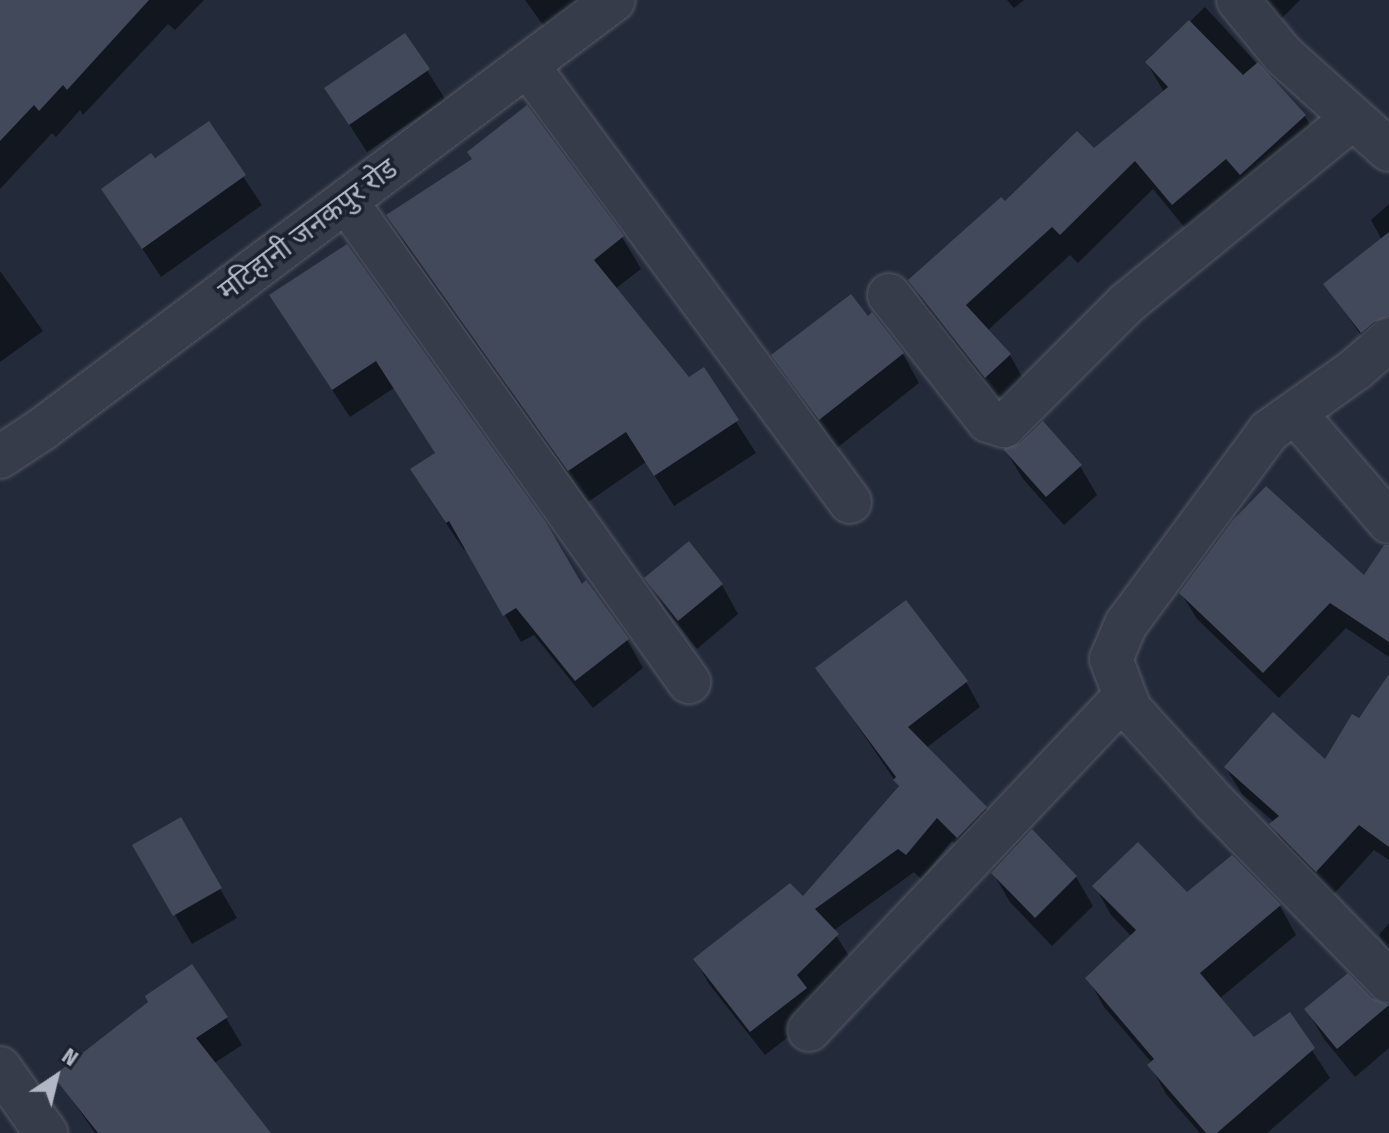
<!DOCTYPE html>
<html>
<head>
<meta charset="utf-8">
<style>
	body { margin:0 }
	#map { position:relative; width:1389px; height:1133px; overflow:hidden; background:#232a39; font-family:"Fira Sans Condensed","Noto Sans Devanagari",sans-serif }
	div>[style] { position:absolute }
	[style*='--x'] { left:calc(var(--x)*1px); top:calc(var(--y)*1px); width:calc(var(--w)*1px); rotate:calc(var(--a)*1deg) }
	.shadow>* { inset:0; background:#0007 }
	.building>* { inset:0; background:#42495b }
	.roads { filter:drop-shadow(0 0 2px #545a67) drop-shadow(0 0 2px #545a67) }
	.street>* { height:42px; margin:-21px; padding:0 21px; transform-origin:21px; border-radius:21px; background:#363c49 }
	span { translate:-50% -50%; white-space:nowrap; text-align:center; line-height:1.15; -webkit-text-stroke:7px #1c212e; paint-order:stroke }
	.street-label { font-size:28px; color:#b1b7c5 }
	.north { position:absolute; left:16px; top:1037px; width:80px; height:80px; -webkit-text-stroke:6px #1c212e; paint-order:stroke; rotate:35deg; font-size:22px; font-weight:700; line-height:32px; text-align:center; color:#b1b7c5 }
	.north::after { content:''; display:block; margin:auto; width:28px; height:36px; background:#b1b7c5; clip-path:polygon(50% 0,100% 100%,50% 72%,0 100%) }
</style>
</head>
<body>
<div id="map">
	<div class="shadow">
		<i style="clip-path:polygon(0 0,204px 0,175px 30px,168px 24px,83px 115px,80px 110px,56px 137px,52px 133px,0 189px)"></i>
		<i style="clip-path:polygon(525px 0,609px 0,554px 40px)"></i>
		<i style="clip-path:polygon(1007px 0,1024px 0,1014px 8px)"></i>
		<i style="clip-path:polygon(1253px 0,1300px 0,1280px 20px)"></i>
		<i style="clip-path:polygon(1205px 7px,1305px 116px,1321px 145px,1189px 233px,1153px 189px,1078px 263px,1070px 255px,987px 331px,1010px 355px,1026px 384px,1003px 406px,927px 309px,910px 280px,1005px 204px,1094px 150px,1164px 92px,1147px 63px)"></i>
		<i style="clip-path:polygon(405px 36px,445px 99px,367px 152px,326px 89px)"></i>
		<i style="clip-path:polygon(526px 107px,622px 237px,641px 269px,615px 289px,688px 379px,703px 370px,756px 453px,674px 506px,646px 462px,588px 502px,407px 247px,388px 216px,474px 161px)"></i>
		<i style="clip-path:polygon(208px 124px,262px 205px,161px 277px,104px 190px)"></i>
		<i style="clip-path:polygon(1389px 204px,1389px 350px,1377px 358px,1325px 284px,1382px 240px,1371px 220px)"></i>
		<i style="clip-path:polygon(346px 246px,581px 587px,627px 640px,643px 668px,593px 708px,534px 635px,521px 642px,466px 548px,464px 550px,429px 498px,413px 470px,437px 455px,394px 388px,350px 417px,288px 323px)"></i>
		<i style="clip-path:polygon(0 271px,43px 331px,0 362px)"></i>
		<i style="clip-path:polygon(872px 315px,903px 354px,919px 383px,837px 448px,774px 356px)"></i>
		<i style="clip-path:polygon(1006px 451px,1080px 466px,1097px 495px,1064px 525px,1023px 479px)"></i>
		<i style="clip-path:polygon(688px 544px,722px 585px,738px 614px,697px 649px,664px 607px,647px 578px)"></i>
		<i style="clip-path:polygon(1389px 570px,1389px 657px,1346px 628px,1279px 698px,1197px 619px,1181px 593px,1364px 578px)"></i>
		<i style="clip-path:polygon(818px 668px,966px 682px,980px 707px,926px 748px,986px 808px,1000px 832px,972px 861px,952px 841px,921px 879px,914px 872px,833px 931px,851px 959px,819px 1013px,765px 1055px,709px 984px,695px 959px,803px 899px,900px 788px)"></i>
		<i style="clip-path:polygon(1389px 678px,1389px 860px,1374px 850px,1332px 896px,1287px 850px,1272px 824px,1274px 822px,1242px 794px,1226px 768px,1325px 762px)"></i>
		<i style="clip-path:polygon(180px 820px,237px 918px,192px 944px,135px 846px)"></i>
		<i style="clip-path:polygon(1232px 857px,1280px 906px,1296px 935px,1219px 999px,1254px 1040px,1289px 1015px,1330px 1078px,1267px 1133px,1200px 1133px,1166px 1094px,1150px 1065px,1152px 1063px,1104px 1007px,1088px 978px,1132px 937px,1111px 915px,1095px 886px,1187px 894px)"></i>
		<i style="clip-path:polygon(993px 873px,1076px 877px,1093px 906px,1052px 946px,1010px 902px)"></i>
		<i style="clip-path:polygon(1389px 923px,1389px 951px,1379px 935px)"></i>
		<i style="clip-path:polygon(1371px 1000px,1389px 1006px,1389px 1048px,1355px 1077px,1324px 1039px,1307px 1010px)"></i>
		<i style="clip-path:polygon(226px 1018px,242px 1045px,213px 1064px,269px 1133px,95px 1133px,56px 1076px)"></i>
	</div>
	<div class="building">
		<i style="clip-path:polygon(0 0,149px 0,67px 90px,63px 85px,39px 111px,34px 105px,0 141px)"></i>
		<i style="clip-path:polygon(1189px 20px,1243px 75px,1258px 62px,1306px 115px,1240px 175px,1226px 159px,1172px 205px,1135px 161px,1060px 235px,1052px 227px,966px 305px,1011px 354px,985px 378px,908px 280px,1001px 197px,1005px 201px,1077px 131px,1094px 148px,1168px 87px,1145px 62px)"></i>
		<i style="clip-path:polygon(405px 33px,430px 69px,349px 125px,324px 88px)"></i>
		<i style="clip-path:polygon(527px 105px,624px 236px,594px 260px,689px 377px,704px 367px,739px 420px,654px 476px,626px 432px,568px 471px,386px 215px,472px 159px,467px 152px)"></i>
		<i style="clip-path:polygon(209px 121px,246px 175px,142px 249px,101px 189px,151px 153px,155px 158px)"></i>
		<i style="clip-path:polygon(1389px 232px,1389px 317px,1374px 322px,1361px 333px,1323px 284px)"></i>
		<i style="clip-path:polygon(347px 244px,547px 524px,582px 584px,586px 580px,629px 639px,575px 681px,516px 608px,503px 616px,449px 521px,446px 523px,410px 469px,435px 453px,376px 361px,332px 390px,269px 295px)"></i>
		<i style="clip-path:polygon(851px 294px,868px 316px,872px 312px,904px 353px,819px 420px,771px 355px)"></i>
		<i style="clip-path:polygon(1043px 421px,1082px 465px,1046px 497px,1003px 449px,1020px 443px)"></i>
		<i style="clip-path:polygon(1266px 486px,1364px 575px,1384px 545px,1389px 545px,1389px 642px,1330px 603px,1263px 673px,1179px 593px,1233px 520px)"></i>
		<i style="clip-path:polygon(689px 541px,723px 584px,678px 621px,644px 578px)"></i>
		<i style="clip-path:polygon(906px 600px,968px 681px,908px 727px,987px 807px,957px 838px,937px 818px,906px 855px,898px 849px,815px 909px,839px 934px,797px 975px,807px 988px,750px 1032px,693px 959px,790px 883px,803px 896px,899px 786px,893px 780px,896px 777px,815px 668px)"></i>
		<i style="clip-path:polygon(1389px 674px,1389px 847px,1359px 825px,1316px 872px,1269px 824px,1279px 816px,1224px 767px,1273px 712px,1325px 759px,1352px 714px,1359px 718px)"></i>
		<i style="clip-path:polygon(181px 817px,222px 888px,173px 916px,132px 845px)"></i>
		<i style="clip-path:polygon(1032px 829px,1077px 876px,1035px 918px,991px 873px)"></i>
		<i style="clip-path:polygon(1138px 842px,1187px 892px,1232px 855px,1281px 905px,1200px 973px,1254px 1037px,1290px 1012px,1315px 1048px,1217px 1133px,1206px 1133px,1147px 1065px,1154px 1059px,1085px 978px,1136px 930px,1092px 886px)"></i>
		<i style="clip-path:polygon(192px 964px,228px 1017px,196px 1038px,271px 1133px,98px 1133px,53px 1076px,148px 1002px,145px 996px)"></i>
		<i style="clip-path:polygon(1348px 973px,1372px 998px,1389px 1005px,1337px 1049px,1304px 1009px)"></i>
	</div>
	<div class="roads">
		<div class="street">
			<i style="--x:1238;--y:0;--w:71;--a:50.7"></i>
			<i style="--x:1283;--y:55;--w:142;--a:41.9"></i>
			<i style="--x:528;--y:66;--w:542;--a:53.55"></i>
			<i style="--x:346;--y:201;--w:591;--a:54.51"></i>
			<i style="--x:889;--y:295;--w:160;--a:51.8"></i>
			<i style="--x:988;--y:421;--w:17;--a:17"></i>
			<i style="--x:1004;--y:426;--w:174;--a:-45"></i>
			<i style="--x:1127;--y:303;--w:292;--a:-39.3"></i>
			<i style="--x:1389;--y:340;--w:44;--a:138.7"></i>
			<i style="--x:1356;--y:369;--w:107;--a:144.5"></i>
			<i style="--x:1269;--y:431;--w:240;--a:126.5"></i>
			<i style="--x:1126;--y:624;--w:38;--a:113"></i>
			<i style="--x:1111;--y:659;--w:53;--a:69.2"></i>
			<i style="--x:1130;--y:709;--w:127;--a:47.9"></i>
			<i style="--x:1215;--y:803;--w:249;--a:45.7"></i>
			<i style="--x:1295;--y:413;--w:144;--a:49.2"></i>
			<i style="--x:0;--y:457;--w:49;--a:-33.4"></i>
			<i style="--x:41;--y:430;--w:716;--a:-36.89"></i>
			<i style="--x:809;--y:1030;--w:458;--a:-46.6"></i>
			<i style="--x:0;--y:1068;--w:80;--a:54.7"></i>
		</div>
	</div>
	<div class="street-label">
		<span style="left:308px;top:230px;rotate:-37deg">मटिहानी जनकपुर रोड</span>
	</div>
	<div class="north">N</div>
</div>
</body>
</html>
